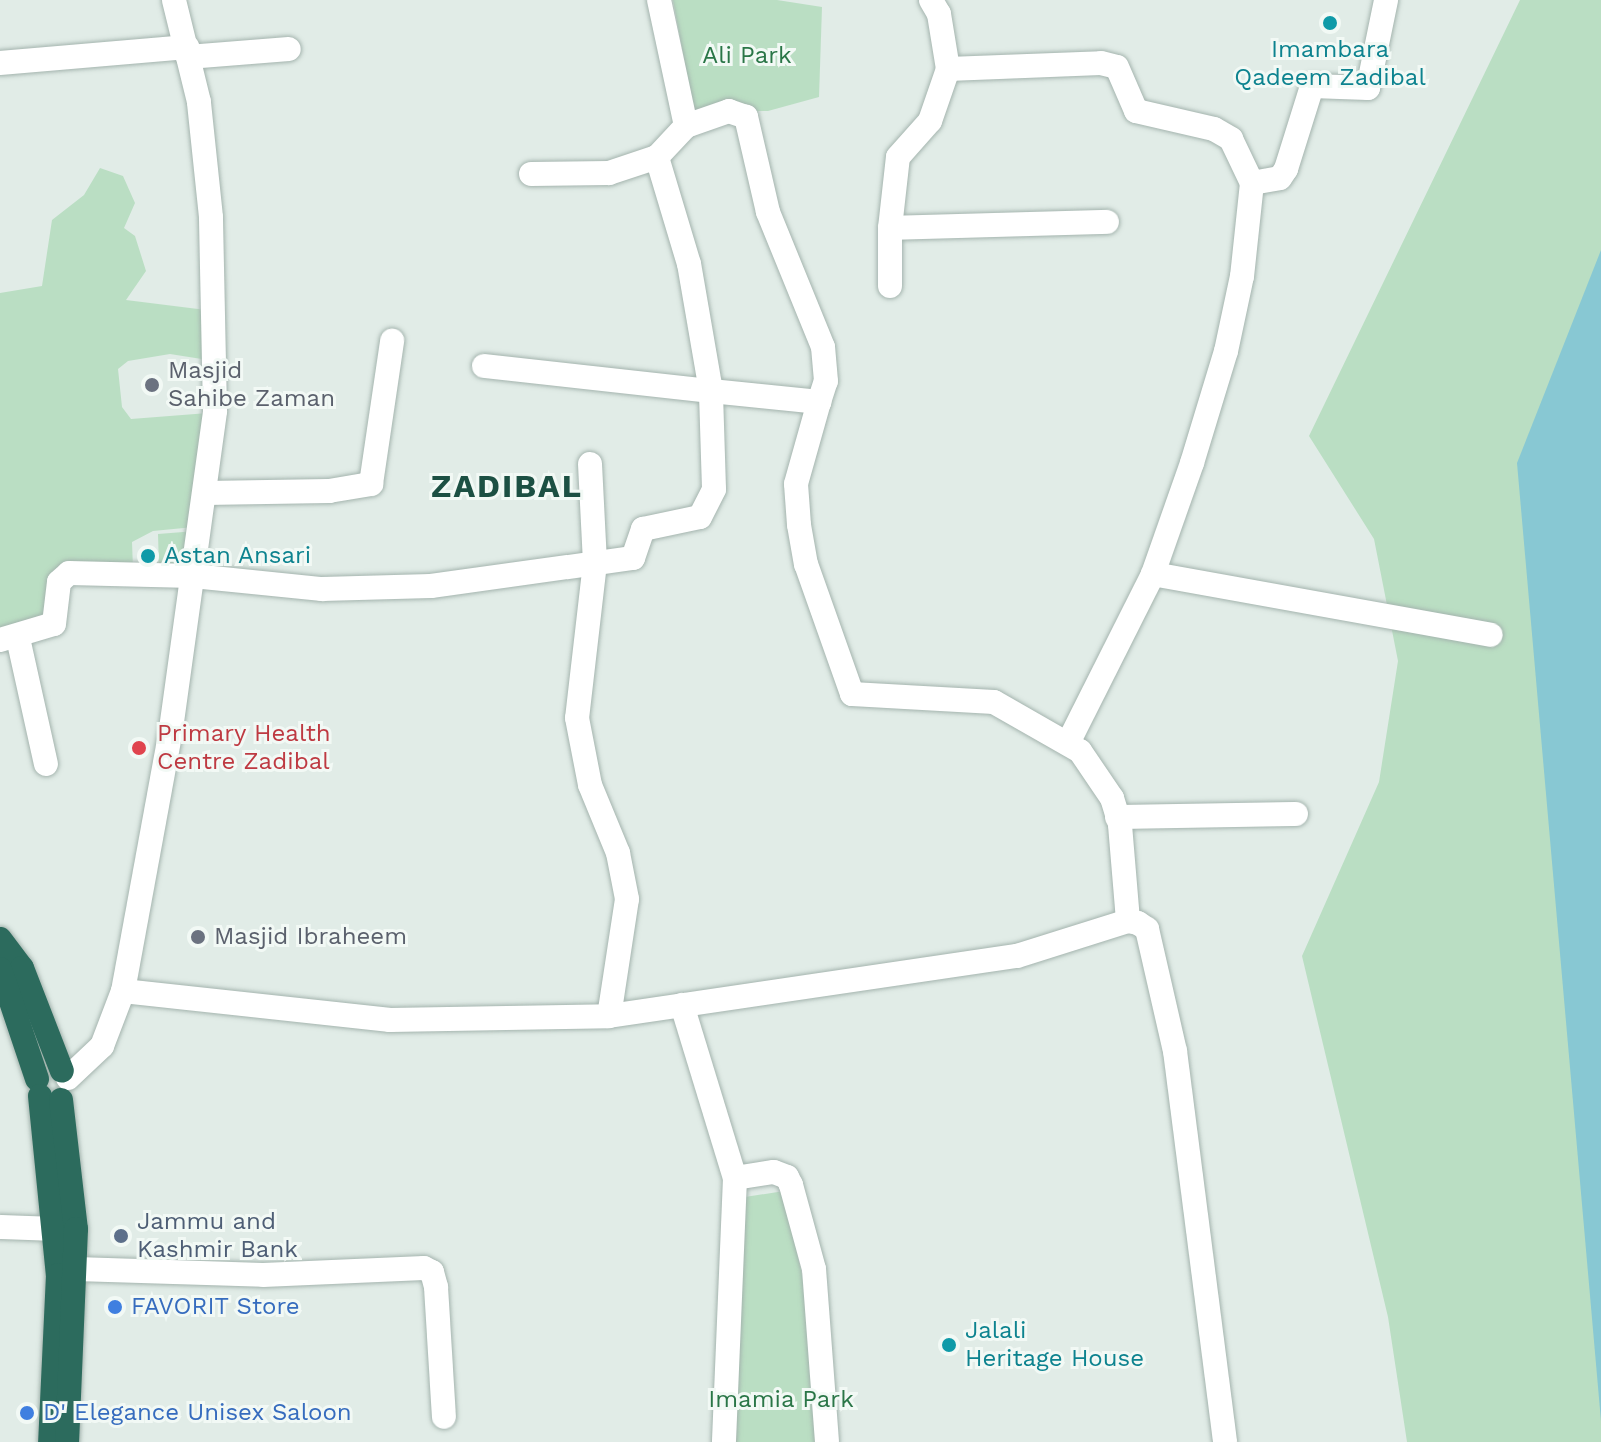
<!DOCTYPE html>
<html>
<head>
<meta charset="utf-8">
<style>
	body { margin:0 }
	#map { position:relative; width:1601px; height:1442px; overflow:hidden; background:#e1ece7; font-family:"Work Sans",sans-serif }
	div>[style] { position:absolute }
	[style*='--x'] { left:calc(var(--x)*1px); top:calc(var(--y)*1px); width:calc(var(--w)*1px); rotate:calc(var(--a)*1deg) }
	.green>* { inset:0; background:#badec3 }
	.water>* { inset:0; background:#88c8d3 }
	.roads { filter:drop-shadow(0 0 2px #a4b4ae) drop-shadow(0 0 2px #a4b4ae) }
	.minor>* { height:24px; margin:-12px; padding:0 12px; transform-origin:12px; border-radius:12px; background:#fff }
	.highway>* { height:24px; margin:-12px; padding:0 12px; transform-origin:12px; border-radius:12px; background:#2c6b5d }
	.dots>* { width:22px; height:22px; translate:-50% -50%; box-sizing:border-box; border:4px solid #f2f9f5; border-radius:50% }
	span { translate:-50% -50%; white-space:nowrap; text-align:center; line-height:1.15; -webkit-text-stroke:6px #f2f9f5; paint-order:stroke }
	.culture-label { font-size:24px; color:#0d838f }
	.left { translate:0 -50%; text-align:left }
	.park-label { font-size:24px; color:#2a7647 }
	.worship-label { font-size:24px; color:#5b616d }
	.health-label { font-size:24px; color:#be3a42 }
	.service-label { font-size:24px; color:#4e5e75 }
	.shop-label { font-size:24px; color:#366cbe }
	.district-label { font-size:32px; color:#1c5043; font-weight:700; letter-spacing:2px }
</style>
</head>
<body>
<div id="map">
	<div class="green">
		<i style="clip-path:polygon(673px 0,777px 0,822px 7px,819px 97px,768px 111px,694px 112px)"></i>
		<i style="clip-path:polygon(1520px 0,1601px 0,1601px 1442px,1407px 1442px,1388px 1317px,1302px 956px,1379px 782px,1398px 661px,1374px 539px,1309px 436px)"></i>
		<i style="clip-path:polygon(100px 168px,123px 176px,135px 203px,124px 228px,135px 236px,146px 271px,126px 300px,206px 310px,208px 360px,170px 354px,128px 361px,118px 369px,122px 407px,131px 419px,208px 413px,194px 527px,153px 531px,132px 542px,133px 569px,72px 567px,54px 612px,0 632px,0 293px,42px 286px,52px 220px,84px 195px)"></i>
		<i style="clip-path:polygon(196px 531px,191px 573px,159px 568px,158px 534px)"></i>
		<i style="clip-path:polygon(784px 1191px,815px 1336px,823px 1442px,736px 1442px,745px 1197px)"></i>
	</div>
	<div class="water">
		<i style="clip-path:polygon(1601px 250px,1601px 1421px,1517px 463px)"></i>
	</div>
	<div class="roads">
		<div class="minor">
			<i style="--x:659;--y:0;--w:129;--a:77.9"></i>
			<i style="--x:188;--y:57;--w:101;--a:-4.5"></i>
			<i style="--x:0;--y:63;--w:188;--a:-4.9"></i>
			<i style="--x:948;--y:69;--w:153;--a:-2.2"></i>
			<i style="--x:1101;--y:63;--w:16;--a:14"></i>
			<i style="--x:1117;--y:67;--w:48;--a:66.6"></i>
			<i style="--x:1136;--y:111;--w:80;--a:13"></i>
			<i style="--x:1214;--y:129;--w:20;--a:30"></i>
			<i style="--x:1231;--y:139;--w:49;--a:64.5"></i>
			<i style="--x:1252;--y:183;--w:94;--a:96.1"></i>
			<i style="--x:1242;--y:276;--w:77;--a:102"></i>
			<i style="--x:1226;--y:351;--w:117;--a:106.9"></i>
			<i style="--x:1192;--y:463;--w:118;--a:109.4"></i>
			<i style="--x:1153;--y:574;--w:189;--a:116.7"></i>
			<i style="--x:1252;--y:183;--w:28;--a:-10"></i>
			<i style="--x:1280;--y:178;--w:11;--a:-56"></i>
			<i style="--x:1286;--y:169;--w:87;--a:-72.6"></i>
			<i style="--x:1312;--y:86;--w:56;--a:2"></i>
			<i style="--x:1368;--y:88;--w:90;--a:-78.4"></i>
			<i style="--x:890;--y:228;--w:217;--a:-1.6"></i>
			<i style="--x:890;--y:286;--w:58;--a:-90"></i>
			<i style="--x:890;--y:228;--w:71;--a:-83.6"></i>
			<i style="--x:898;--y:157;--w:48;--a:-48.4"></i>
			<i style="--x:930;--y:121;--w:55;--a:-70.9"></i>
			<i style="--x:948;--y:69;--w:56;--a:-99.3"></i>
			<i style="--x:939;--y:14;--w:16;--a:-120"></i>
			<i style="--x:484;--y:366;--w:228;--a:6.3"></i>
			<i style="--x:711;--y:391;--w:129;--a:-99.8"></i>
			<i style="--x:689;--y:264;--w:112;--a:-106.7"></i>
			<i style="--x:819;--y:402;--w:85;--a:105.7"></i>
			<i style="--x:796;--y:484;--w:41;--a:85.8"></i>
			<i style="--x:799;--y:525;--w:40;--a:80"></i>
			<i style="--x:806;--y:564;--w:138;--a:70.5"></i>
			<i style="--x:852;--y:694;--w:142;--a:3.2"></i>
			<i style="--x:994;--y:702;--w:99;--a:29.7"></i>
			<i style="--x:1080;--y:751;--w:57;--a:55.8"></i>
			<i style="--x:1112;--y:798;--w:28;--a:73"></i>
			<i style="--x:1120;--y:825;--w:96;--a:85.2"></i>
			<i style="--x:590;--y:464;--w:99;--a:87.1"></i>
			<i style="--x:595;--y:563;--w:156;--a:96.6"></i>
			<i style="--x:577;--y:718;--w:68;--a:79"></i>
			<i style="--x:590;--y:785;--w:74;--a:67.6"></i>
			<i style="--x:618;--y:853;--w:47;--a:78.9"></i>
			<i style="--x:627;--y:899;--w:118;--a:98.7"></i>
			<i style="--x:205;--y:493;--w:124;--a:-0.9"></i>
			<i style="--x:329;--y:491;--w:43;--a:-9.5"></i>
			<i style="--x:371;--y:484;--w:145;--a:-81.6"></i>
			<i style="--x:1153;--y:574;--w:343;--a:10.2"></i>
			<i style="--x:18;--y:638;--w:129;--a:77.5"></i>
			<i style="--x:0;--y:640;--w:56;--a:-16.5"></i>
			<i style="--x:54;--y:624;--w:42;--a:-83.2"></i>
			<i style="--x:59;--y:582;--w:13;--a:-42"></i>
			<i style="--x:69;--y:573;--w:124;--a:1.4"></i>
			<i style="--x:193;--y:576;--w:130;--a:5.8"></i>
			<i style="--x:322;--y:589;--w:109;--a:-1.6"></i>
			<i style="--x:431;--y:586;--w:204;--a:-7.9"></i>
			<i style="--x:633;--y:558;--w:31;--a:-71"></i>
			<i style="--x:643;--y:529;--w:58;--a:-11.9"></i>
			<i style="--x:700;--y:517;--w:31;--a:-63"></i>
			<i style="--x:714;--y:489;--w:98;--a:-91.8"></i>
			<i style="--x:711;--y:391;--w:109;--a:5.8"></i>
			<i style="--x:819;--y:402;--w:22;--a:-72"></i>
			<i style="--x:826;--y:381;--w:34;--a:-95"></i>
			<i style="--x:823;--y:347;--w:146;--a:-112.2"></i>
			<i style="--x:768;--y:212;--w:98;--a:-103"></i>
			<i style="--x:746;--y:117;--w:18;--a:-161"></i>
			<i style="--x:729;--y:111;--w:46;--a:160.8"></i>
			<i style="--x:686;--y:126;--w:42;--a:133.1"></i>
			<i style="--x:657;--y:157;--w:51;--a:161.6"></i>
			<i style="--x:609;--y:173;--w:78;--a:179.3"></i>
			<i style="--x:1117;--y:817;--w:179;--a:-1"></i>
			<i style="--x:123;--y:991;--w:269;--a:6.2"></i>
			<i style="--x:390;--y:1020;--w:219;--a:-1"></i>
			<i style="--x:609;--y:1016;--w:412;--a:-8.4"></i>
			<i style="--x:1017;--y:956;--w:116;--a:-17.5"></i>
			<i style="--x:1128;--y:921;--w:10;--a:11"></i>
			<i style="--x:1138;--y:923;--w:11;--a:34"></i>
			<i style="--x:1147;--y:929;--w:125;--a:77.1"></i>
			<i style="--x:1175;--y:1051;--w:394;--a:82.7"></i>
			<i style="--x:682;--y:1005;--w:181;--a:73"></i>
			<i style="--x:735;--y:1178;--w:264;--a:92.4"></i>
			<i style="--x:68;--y:1078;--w:47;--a:-43.3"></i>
			<i style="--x:102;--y:1046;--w:59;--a:-69.1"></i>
			<i style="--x:123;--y:991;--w:266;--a:-79.6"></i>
			<i style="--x:171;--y:729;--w:321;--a:-82.1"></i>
			<i style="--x:215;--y:411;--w:194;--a:-91.2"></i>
			<i style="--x:211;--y:217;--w:116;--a:-96"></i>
			<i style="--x:199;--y:102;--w:105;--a:-103.8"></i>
			<i style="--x:735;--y:1178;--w:39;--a:-9"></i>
			<i style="--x:774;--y:1172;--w:14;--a:21"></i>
			<i style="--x:787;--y:1177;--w:9;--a:63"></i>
			<i style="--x:791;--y:1185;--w:87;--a:74.7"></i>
			<i style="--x:814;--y:1269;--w:173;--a:85.7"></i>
			<i style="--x:0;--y:1227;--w:57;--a:2"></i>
			<i style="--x:76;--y:1269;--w:187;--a:1.8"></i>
			<i style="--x:263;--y:1275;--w:161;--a:-2.5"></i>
			<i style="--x:424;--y:1268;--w:9;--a:27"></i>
			<i style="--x:432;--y:1272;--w:16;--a:75"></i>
			<i style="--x:436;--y:1287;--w:130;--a:86.5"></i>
		</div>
		<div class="highway">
			<i style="--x:0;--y:939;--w:36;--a:53"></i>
			<i style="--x:22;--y:968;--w:110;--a:68.8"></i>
			<i style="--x:0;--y:969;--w:116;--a:71.4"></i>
			<i style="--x:40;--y:1096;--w:180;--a:84.3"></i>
			<i style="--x:58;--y:1275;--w:167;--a:92.7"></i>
			<i style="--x:61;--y:1100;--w:130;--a:83.4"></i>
			<i style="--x:76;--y:1229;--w:213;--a:92.4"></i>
		</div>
	</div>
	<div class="dots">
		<i style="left:1330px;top:23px;background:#0f9aa8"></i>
		<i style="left:152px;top:385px;background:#6b7280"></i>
		<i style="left:148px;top:556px;background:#0f9aa8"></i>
		<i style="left:139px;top:748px;background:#e0444e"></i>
		<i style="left:198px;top:937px;background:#6b7280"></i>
		<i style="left:121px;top:1236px;background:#5c6f8a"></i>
		<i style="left:115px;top:1307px;background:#3f7fe0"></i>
		<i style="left:949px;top:1345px;background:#0f9aa8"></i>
		<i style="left:27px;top:1413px;background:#3f7fe0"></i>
	</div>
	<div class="culture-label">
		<span style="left:1330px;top:64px">Imambara<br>Qadeem Zadibal</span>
		<span class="left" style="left:164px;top:556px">Astan Ansari</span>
		<span class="left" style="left:965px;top:1345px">Jalali<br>Heritage House</span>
	</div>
	<div class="park-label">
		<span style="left:747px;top:56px">Ali Park</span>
		<span style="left:781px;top:1400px">Imamia Park</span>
	</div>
	<div class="worship-label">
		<span class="left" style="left:168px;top:385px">Masjid<br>Sahibe Zaman</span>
		<span class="left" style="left:214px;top:937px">Masjid Ibraheem</span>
	</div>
	<div class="health-label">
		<span class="left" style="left:157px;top:748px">Primary Health<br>Centre Zadibal</span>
	</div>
	<div class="service-label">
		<span class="left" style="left:137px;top:1236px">Jammu and<br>Kashmir Bank</span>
	</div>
	<div class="shop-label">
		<span class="left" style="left:131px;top:1307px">FAVORIT Store</span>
		<span class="left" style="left:43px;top:1413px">D' Elegance Unisex Saloon</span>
	</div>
	<div class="district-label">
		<span style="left:507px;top:486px">ZADIBAL</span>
	</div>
</div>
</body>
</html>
